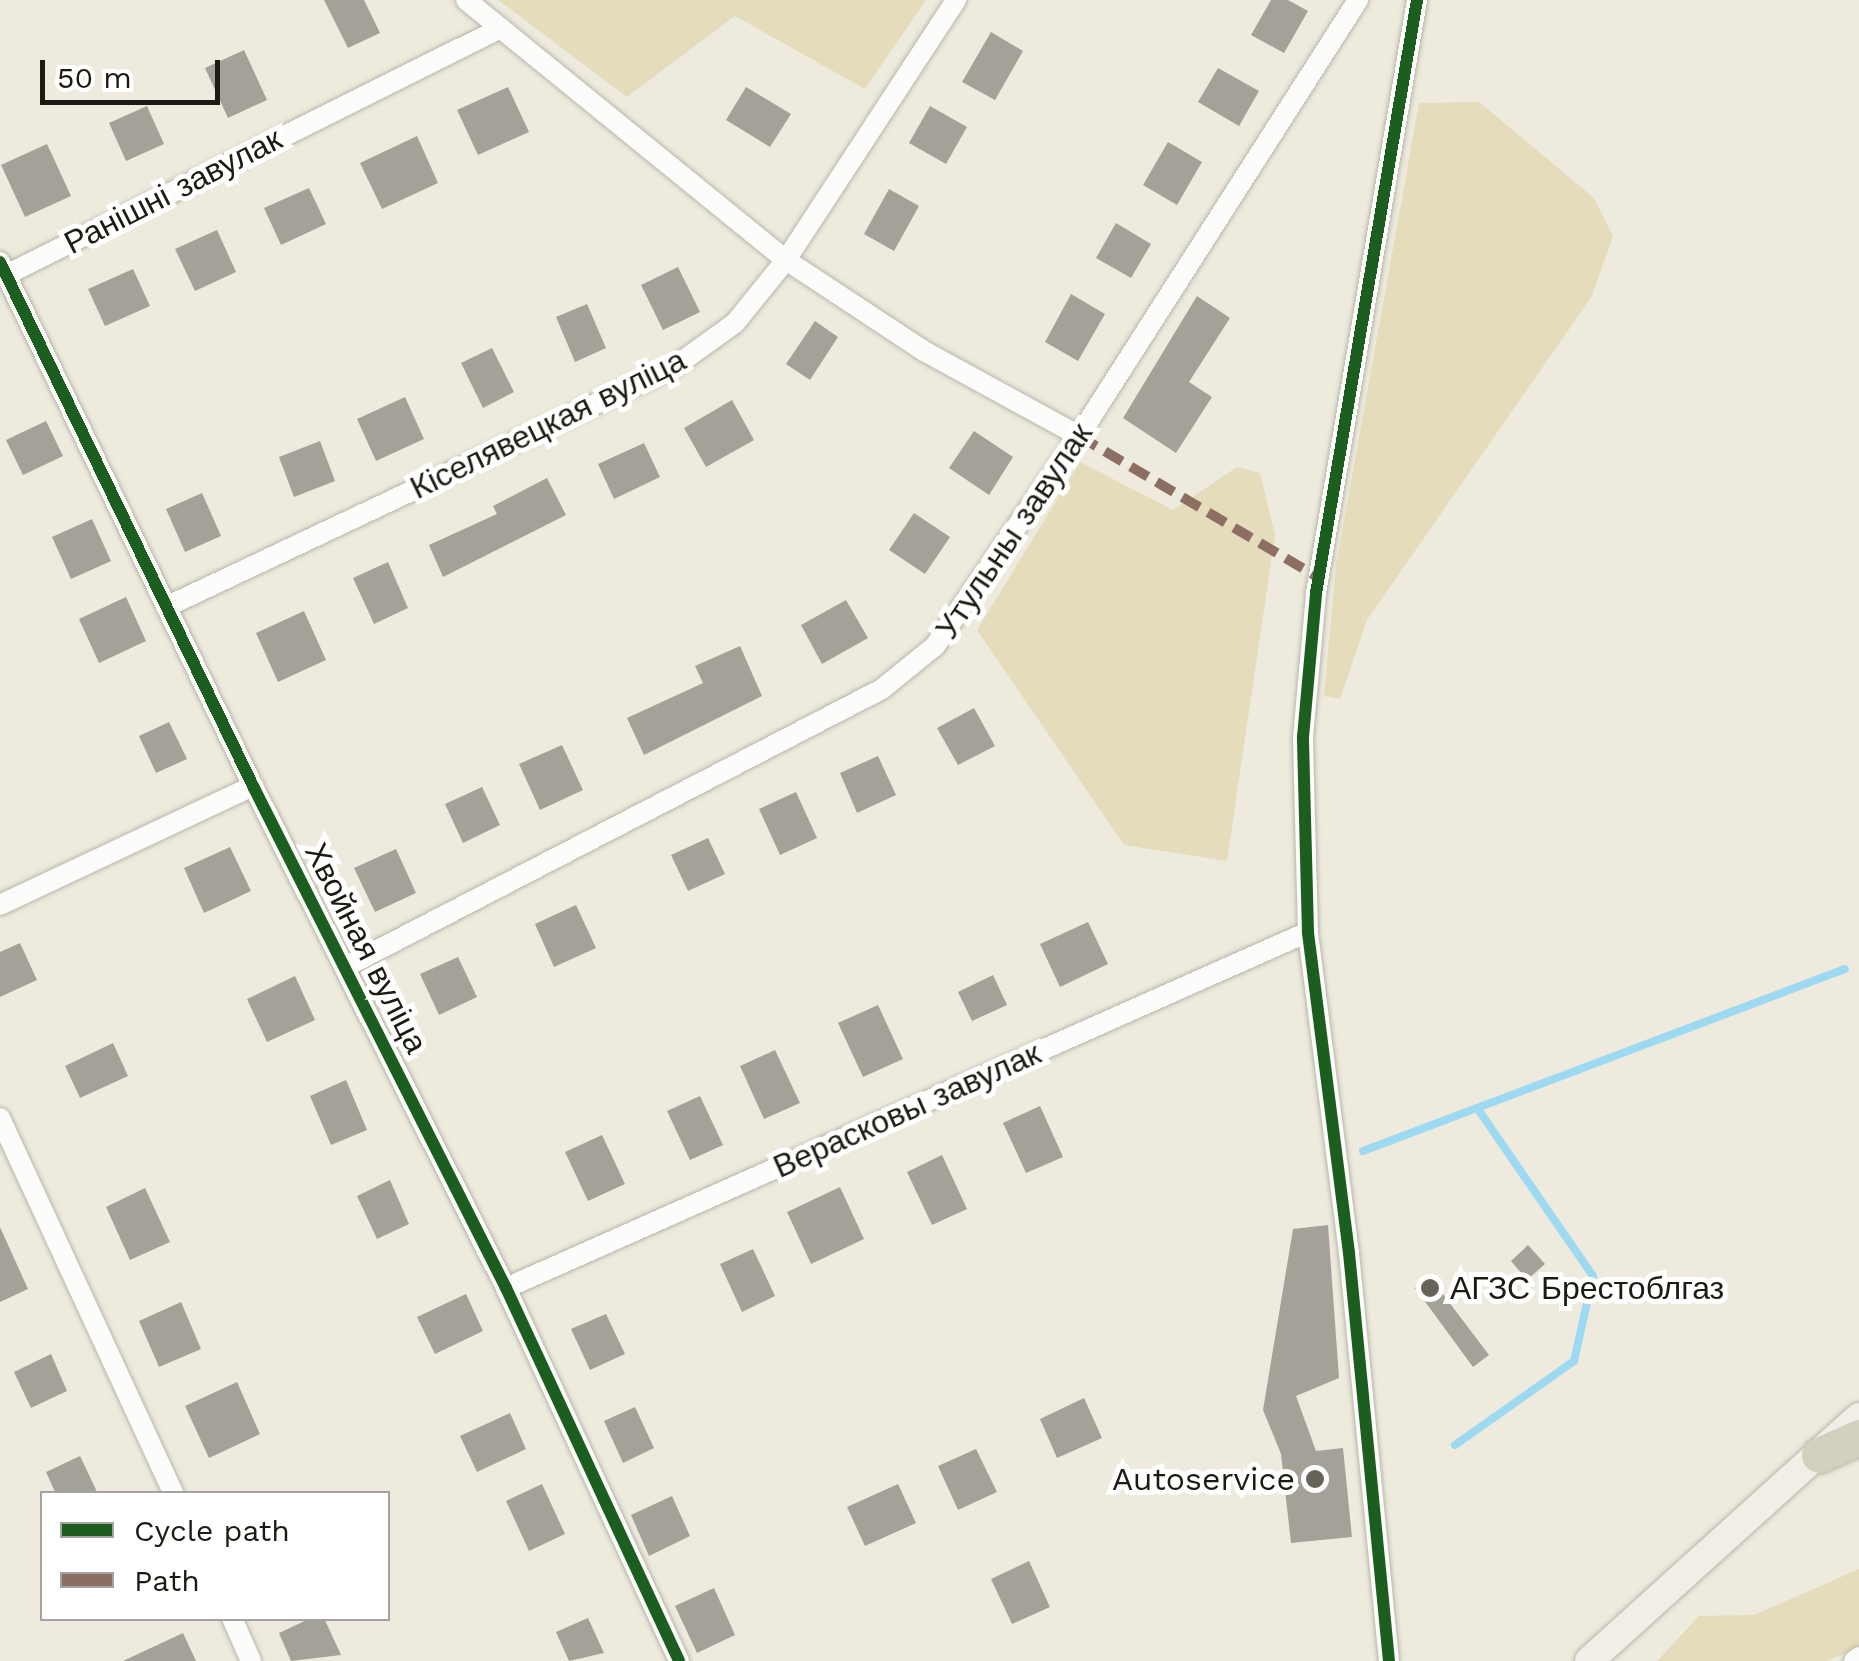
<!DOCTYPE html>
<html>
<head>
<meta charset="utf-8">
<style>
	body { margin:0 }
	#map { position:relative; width:1859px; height:1661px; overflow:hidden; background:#eeebde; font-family:"Work Sans",sans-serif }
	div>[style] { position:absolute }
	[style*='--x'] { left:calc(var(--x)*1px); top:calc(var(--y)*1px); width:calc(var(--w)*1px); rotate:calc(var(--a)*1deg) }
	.green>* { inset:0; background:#e4dcba }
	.stream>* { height:8px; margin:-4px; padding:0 4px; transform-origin:4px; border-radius:4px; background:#9ed9f2 }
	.building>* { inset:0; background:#a4a198 }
	.roads { filter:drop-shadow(0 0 2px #b8b6ab) drop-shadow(0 0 2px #b8b6ab) }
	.street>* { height:20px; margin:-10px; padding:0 10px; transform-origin:10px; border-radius:10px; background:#fcfcfa }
	.secondary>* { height:28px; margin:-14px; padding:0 14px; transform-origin:14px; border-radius:14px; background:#f1eee8 }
	.highway>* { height:35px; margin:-17.5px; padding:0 17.5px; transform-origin:17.5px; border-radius:17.5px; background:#d4d0be }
	.quiet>* { height:10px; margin-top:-5px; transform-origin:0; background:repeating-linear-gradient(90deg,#8d6e63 0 20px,transparent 0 30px) }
	.cycleway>* { height:12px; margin:-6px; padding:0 6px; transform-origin:6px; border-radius:6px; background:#1b5e20 }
	.dots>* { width:28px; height:28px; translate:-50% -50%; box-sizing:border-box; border:5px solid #fff; border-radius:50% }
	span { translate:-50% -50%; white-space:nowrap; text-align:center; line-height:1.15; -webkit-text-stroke:10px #fff; paint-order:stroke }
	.street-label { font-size:32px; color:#1c1a12 }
	.poi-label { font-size:32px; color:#1c1a12 }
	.left { translate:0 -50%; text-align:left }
	.right { translate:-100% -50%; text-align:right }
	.legend { position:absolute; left:40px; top:1491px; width:350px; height:130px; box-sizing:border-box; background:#fff; border:2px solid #a4a3a0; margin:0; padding:12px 18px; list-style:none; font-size:30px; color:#1c1a12 }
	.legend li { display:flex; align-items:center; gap:20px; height:50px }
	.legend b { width:50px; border:2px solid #a4a3a0 }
	.scale { position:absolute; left:40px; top:60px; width:180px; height:45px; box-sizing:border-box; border:5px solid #1c1a12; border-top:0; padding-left:12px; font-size:30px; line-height:35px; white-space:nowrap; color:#1c1a12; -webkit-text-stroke:8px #fff; paint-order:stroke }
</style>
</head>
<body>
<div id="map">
	<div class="green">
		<i style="clip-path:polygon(498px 0,926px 0,865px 89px,735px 16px,627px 97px)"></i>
		<i style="clip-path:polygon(1479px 102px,1594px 198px,1613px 236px,1592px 296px,1367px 620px,1340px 699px,1324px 696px,1336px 566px,1419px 103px)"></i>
		<i style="clip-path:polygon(1080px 462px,1173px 510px,1237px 467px,1260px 473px,1275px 535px,1227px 861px,1124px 845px,977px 630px)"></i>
		<i style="clip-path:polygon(1859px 1569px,1859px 1647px,1827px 1661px,1657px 1661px,1699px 1616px,1754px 1615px)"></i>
	</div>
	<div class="stream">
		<i style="--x:1363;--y:1151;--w:515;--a:-20.69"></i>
		<i style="--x:1455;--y:1445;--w:146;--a:-35.2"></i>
		<i style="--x:1574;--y:1361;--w:87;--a:-77.4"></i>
		<i style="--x:1593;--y:1276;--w:204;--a:-124.6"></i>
	</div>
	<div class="building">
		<i style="clip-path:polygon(324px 0,364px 0,380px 33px,348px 48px)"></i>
		<i style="clip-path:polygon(1271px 0,1288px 0,1308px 11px,1284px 53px,1251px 35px)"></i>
		<i style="clip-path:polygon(991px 32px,1023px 51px,995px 100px,962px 82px)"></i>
		<i style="clip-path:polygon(244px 50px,267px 100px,228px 118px,205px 68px)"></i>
		<i style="clip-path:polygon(1218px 68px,1259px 91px,1239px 126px,1198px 102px)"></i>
		<i style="clip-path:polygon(508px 87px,529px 132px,478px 155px,457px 110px)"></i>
		<i style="clip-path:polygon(746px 87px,791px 114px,770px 147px,726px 120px)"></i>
		<i style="clip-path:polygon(147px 106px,164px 144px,126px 161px,109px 123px)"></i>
		<i style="clip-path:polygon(930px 106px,967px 127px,946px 164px,909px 143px)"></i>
		<i style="clip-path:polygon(417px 136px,438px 183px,382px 209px,360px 163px)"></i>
		<i style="clip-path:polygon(1168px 142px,1202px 162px,1177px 205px,1143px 185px)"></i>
		<i style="clip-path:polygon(47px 144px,71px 196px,25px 217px,1px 165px)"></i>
		<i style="clip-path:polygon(309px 188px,326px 224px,281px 245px,264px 208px)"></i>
		<i style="clip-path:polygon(889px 189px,919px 206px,894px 251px,864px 234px)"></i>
		<i style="clip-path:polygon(1116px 223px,1151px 244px,1131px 278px,1096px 258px)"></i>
		<i style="clip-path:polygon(217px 230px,236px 272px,195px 291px,175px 249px)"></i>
		<i style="clip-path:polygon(678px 267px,700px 312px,663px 330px,641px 285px)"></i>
		<i style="clip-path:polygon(133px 269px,150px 306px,105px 326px,88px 289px)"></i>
		<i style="clip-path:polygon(1071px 294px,1105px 314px,1078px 361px,1045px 342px)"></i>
		<i style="clip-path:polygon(1197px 296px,1230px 318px,1189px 382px,1212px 397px,1176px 453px,1123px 418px)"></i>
		<i style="clip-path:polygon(587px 304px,606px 348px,575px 362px,556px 317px)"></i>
		<i style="clip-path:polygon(815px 321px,838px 337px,810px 380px,786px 364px)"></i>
		<i style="clip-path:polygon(492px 348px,514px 392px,483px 408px,461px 363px)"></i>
		<i style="clip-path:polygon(405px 397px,424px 439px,376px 461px,357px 419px)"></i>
		<i style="clip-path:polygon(732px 400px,754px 440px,706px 467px,684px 428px)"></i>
		<i style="clip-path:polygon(46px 421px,63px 456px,23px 475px,6px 440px)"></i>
		<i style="clip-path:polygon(974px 431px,1013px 457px,989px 495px,949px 468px)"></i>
		<i style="clip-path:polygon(320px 441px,335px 481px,294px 497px,279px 457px)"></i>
		<i style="clip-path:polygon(644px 443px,660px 477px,614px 499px,598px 464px)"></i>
		<i style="clip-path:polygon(547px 478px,566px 515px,443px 577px,429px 545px,497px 514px,493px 506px)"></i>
		<i style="clip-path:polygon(202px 493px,221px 536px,185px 552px,166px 509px)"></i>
		<i style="clip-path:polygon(914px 513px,950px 537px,925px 574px,889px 550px)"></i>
		<i style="clip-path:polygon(92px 519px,111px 561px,71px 579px,52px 537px)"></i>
		<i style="clip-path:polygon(388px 562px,408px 608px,374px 624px,353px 578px)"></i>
		<i style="clip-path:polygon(126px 597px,146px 641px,99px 663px,79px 619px)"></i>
		<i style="clip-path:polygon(846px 600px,868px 638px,822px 664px,801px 625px)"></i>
		<i style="clip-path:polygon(304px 611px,326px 660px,278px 682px,256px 633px)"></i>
		<i style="clip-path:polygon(740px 646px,762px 696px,644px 755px,627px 718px,703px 683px,695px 666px)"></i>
		<i style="clip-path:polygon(974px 708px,995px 746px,958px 765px,937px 728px)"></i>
		<i style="clip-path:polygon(169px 722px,187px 759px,156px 773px,139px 736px)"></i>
		<i style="clip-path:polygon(562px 745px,583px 790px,540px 810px,519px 764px)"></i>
		<i style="clip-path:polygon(878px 756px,896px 795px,857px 813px,840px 773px)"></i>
		<i style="clip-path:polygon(482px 787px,500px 825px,463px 843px,445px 804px)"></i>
		<i style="clip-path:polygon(796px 792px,817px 838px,780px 855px,759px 809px)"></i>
		<i style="clip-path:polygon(708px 838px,725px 874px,688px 891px,671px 855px)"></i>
		<i style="clip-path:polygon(230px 847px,251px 891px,204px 913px,184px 868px)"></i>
		<i style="clip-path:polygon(396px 849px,416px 893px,375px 912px,354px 868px)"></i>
		<i style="clip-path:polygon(576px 905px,596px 948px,554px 967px,535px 924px)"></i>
		<i style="clip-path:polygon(1088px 922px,1108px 964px,1060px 987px,1040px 944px)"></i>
		<i style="clip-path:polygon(20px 943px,37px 980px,0 997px,0 952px)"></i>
		<i style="clip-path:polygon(458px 957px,477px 997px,439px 1015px,420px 974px)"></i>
		<i style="clip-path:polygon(993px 975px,1007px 1005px,972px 1021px,958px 992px)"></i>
		<i style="clip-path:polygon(295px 976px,315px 1020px,267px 1042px,247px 999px)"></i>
		<i style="clip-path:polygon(878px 1005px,903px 1059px,863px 1077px,838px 1023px)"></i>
		<i style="clip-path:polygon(113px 1043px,128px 1076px,80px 1098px,65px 1066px)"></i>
		<i style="clip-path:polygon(775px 1050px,800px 1103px,764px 1119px,740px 1066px)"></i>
		<i style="clip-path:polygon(346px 1080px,367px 1130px,331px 1145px,310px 1096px)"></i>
		<i style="clip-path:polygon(700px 1096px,723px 1145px,690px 1160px,667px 1111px)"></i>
		<i style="clip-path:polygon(1040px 1106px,1063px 1157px,1026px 1173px,1003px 1123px)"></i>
		<i style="clip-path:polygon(602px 1135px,625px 1184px,588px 1201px,565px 1152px)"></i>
		<i style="clip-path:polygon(942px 1155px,967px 1209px,932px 1225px,907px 1172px)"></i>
		<i style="clip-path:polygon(390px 1180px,409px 1224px,377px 1239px,357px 1196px)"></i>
		<i style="clip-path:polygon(840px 1187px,864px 1239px,811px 1264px,787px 1212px)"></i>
		<i style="clip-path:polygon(145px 1188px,170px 1242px,130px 1260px,106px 1207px)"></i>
		<i style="clip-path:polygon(1328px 1225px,1339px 1378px,1296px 1396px,1316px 1451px,1343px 1448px,1352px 1537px,1291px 1543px,1281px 1454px,1263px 1410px,1293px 1229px)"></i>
		<i style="clip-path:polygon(0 1227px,28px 1289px,0 1302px)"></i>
		<i style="clip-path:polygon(1528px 1245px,1545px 1264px,1527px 1280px,1511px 1261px)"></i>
		<i style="clip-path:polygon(753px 1249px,775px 1296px,742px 1312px,720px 1264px)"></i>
		<i style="clip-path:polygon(1430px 1277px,1489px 1355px,1473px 1367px,1415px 1288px)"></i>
		<i style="clip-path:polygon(466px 1294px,483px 1331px,435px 1354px,417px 1317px)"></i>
		<i style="clip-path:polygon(181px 1302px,201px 1349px,159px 1367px,139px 1321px)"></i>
		<i style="clip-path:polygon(606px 1314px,625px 1354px,590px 1370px,571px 1329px)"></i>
		<i style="clip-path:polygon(51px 1354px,67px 1391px,31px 1408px,14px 1372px)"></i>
		<i style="clip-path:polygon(237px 1382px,260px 1434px,209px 1458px,185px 1406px)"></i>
		<i style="clip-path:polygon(1084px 1398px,1102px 1438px,1057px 1458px,1040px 1419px)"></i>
		<i style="clip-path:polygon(635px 1407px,654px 1448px,623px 1463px,604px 1421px)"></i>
		<i style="clip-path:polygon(510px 1413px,526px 1449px,477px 1472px,460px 1436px)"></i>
		<i style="clip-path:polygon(976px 1449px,997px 1492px,958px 1510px,938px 1466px)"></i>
		<i style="clip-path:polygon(80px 1456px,98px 1494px,56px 1494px,46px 1472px)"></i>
		<i style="clip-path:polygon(542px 1484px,565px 1534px,529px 1551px,506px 1501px)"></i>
		<i style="clip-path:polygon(898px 1484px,916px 1523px,865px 1546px,847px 1507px)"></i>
		<i style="clip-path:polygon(672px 1496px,690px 1536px,649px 1556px,631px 1515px)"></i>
		<i style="clip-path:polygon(1029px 1561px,1050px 1607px,1012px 1624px,991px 1579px)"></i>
		<i style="clip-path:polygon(714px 1588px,735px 1635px,697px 1653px,675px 1606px)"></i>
		<i style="clip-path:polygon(311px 1618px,324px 1618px,341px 1655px,291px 1661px,279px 1633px)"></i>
		<i style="clip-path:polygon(588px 1618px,604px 1653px,569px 1661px,556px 1632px)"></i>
		<i style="clip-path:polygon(183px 1633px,196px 1661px,123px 1661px)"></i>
	</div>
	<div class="roads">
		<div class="street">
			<i style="--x:466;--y:0;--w:412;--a:39.1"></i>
			<i style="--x:786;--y:260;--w:165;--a:33.4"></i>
			<i style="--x:924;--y:351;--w:177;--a:28.7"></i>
			<i style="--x:0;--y:262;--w:582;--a:64.23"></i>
			<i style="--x:253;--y:786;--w:562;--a:63.25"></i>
			<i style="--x:506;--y:1288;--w:411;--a:65.1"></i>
			<i style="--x:6;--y:275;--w:553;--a:-26.52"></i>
			<i style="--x:166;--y:607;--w:562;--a:-25.29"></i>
			<i style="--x:674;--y:367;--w:75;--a:-35.8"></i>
			<i style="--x:735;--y:323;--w:81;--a:-51"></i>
			<i style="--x:786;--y:260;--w:311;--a:-56.8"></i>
			<i style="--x:0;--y:905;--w:280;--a:-25.2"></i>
			<i style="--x:345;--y:967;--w:605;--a:-27.37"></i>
			<i style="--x:882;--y:689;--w:68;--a:-39.1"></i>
			<i style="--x:935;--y:646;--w:255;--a:-55.6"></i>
			<i style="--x:1079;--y:436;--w:518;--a:-57.38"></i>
			<i style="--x:0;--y:1118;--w:414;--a:65.2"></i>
			<i style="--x:506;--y:1288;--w:877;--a:-23.94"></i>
			<i style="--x:232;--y:1618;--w:47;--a:66.2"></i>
			<i style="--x:1389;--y:1661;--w:410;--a:-95.6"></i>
			<i style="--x:1349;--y:1253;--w:324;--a:-97.3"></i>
			<i style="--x:1308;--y:932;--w:195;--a:-91.5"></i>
			<i style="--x:1303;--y:737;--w:145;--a:-84.8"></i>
			<i style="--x:1316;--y:593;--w:602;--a:-80.33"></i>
			<i style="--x:1854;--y:1661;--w:6;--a:-39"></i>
		</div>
		<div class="secondary">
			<i style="--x:1589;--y:1661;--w:364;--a:-42.1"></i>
		</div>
		<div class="highway">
			<i style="--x:1819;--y:1455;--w:44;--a:-24.2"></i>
		</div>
	</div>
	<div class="quiet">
		<i style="--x:1079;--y:436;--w:279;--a:30.6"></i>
	</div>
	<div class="cycleway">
		<i style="--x:0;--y:262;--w:582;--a:64.23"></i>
		<i style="--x:253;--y:786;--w:562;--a:63.25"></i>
		<i style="--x:506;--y:1288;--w:411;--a:65.1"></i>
		<i style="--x:1389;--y:1661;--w:410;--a:-95.6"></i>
		<i style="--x:1349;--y:1253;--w:324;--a:-97.3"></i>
		<i style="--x:1308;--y:932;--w:195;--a:-91.5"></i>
		<i style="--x:1303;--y:737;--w:145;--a:-84.8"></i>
		<i style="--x:1316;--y:593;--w:602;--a:-80.33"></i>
	</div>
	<div class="dots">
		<i style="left:1430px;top:1288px;background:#666359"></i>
		<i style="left:1315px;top:1479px;background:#666359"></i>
	</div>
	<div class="street-label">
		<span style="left:173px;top:191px;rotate:-27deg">Ранішні завулак</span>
		<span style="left:548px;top:424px;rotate:-26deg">Кіселявецкая вуліца</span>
		<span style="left:1014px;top:531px;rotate:-56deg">Утульны завулак</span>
		<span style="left:366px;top:948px;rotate:63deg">Хвойная вуліца</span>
		<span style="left:907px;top:1110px;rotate:-24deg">Верасковы завулак</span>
	</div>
	<div class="poi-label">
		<span class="left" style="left:1450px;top:1288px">АГЗС Брестоблгаз</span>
		<span class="right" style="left:1295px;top:1479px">Autoservice</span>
	</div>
	<ul class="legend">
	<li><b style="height:12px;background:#1b5e20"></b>Cycle path</li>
	<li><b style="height:12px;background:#8d6e63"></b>Path</li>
	</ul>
	<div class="scale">50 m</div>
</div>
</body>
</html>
